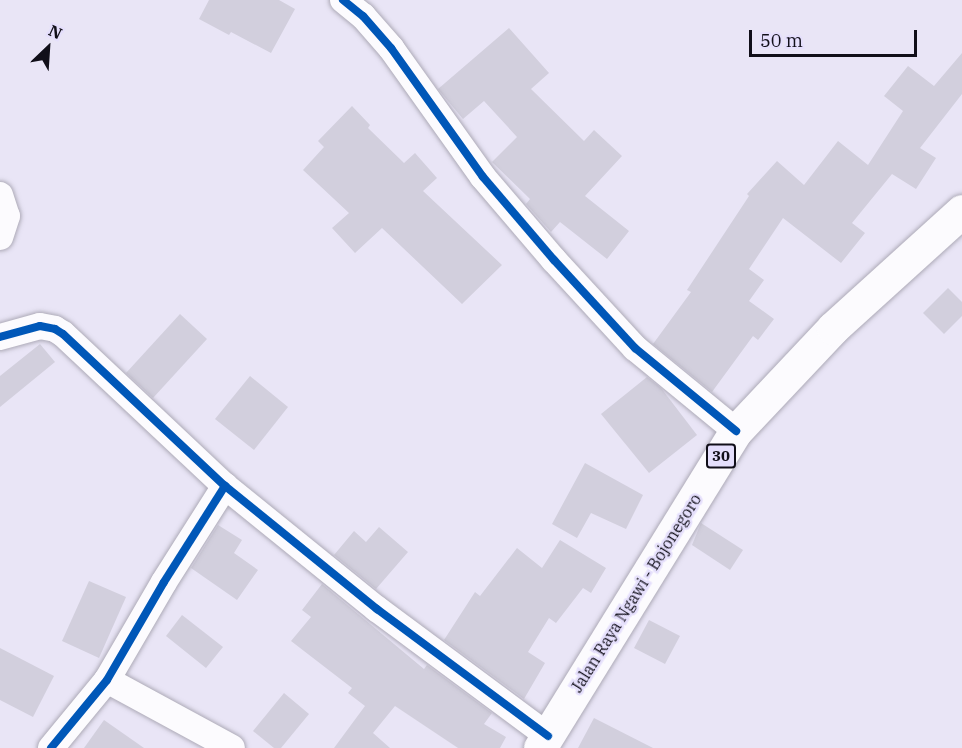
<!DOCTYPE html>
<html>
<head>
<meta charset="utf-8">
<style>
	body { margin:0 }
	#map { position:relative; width:962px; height:748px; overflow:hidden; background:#e9e5f6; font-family:"IBM Plex Serif",serif }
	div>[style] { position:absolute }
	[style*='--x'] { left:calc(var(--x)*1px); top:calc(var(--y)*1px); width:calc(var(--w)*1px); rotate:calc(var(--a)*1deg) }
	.building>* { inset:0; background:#d2cfdd }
	.roads { filter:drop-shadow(0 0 2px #adaab7) drop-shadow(0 0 2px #adaab7) }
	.street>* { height:26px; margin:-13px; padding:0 13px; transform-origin:13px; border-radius:13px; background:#fcfbfe }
	.highway>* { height:33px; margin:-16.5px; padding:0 16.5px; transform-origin:16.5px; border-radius:16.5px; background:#fcfbfe }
	.cycleway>* { height:8px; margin:-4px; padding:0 4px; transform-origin:4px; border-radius:4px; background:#0057b8 }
	span { translate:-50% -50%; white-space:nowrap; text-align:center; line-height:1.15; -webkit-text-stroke:5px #e5dffc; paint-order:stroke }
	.shield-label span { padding:2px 4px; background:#e5dffc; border:2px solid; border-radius:4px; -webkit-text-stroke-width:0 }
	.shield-label { font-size:15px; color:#110f19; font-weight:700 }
	.street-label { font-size:16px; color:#110f19 }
	.north { position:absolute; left:18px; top:18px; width:60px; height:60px; -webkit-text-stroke:4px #e5dffc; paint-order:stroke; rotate:25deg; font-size:16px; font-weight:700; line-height:24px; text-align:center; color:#110f19 }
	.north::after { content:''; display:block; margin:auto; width:21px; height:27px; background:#110f19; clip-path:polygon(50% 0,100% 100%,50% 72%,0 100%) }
	.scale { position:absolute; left:749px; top:30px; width:168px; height:27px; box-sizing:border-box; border:3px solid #110f19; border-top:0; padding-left:8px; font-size:18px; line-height:21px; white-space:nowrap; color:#110f19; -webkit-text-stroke:4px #e5dffc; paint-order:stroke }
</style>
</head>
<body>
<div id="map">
	<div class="building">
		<i style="clip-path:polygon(209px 0,279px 0,295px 9px,271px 53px,231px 32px,229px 35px,199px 19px)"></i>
		<i style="clip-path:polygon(509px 28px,549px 73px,531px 89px,584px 141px,594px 130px,622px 156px,585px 196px,629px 231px,607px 259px,560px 222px,551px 232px,526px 204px,530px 199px,492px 162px,517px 137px,484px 101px,463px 119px,438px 89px)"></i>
		<i style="clip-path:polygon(962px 53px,962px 94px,920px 148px,936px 158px,916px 189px,892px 174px,852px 223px,865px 233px,841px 263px,783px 218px,749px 269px,764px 280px,749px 301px,774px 319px,758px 340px,753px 336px,712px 392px,653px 344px,691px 292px,687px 290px,749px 196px,747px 194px,777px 161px,804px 185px,838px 141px,868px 165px,903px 111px,884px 96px,908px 66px,934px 86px)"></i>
		<i style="clip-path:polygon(352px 106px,370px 125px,368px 128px,404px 163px,415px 153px,437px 178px,423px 191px,502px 265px,462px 304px,382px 228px,355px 253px,332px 228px,349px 213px,303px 170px,324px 147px,318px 141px)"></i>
		<i style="clip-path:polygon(948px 288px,962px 302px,962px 316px,944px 334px,923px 313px)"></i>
		<i style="clip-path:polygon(180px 314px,207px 339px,153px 398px,126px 373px)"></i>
		<i style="clip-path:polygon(40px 344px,55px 362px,0 407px,0 376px)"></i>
		<i style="clip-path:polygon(250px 376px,288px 407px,254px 450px,215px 419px)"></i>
		<i style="clip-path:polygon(647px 377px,661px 388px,697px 435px,649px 473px,601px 414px)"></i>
		<i style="clip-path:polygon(585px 463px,643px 495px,626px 529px,591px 513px,577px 538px,552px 524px)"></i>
		<i style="clip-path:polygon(701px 523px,743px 550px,730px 570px,692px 545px)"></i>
		<i style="clip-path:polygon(218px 525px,242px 540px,234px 553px,258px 570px,237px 600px,191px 568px)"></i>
		<i style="clip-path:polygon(379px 527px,408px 552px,376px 589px,334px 555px,354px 531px,366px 542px)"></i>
		<i style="clip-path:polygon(560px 540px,606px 568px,591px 593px,583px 588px,556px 623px,549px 618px,528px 652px,545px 663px,524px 699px,444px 640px,475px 592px,480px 596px,517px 548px,542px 568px)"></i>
		<i style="clip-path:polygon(89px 581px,126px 597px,99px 658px,62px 641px)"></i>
		<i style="clip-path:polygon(322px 584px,424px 669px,427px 665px,492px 713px,484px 724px,506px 737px,500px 748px,458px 748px,395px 706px,373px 733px,390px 748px,334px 748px,365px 706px,348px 693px,352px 688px,291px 641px,311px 617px,302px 610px)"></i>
		<i style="clip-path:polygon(182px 615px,223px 647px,206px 668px,166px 636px)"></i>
		<i style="clip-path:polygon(649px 620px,680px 636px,665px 664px,634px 648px)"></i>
		<i style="clip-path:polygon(0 648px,54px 676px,33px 717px,0 700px)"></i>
		<i style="clip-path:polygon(284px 693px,309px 714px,281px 748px,274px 748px,253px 731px)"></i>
		<i style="clip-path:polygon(594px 718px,653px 748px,578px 748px)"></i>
		<i style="clip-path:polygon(104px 720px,144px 748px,84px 748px)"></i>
	</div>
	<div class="roads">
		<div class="street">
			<i style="--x:343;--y:0;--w:26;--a:39"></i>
			<i style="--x:363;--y:16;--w:43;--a:48.8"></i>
			<i style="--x:391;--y:48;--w:158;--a:54.5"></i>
			<i style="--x:483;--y:177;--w:109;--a:49.5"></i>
			<i style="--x:554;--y:260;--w:120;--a:47.4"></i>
			<i style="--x:635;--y:348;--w:131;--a:39.4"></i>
			<i style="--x:0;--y:195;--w:22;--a:72"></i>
			<i style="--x:7;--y:216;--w:22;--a:108"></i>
			<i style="--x:0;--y:337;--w:41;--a:-15.4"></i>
			<i style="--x:40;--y:326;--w:15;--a:11"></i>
			<i style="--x:55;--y:329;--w:9;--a:32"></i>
			<i style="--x:63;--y:334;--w:222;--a:43.2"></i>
			<i style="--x:225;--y:486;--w:196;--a:39"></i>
			<i style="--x:377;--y:609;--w:213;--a:36.6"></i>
			<i style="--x:107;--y:680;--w:142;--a:28.5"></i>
			<i style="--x:51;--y:748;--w:88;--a:-50.5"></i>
			<i style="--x:107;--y:680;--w:113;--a:-59.8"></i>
			<i style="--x:164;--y:582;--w:114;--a:-57.6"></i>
		</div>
		<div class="highway">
			<i style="--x:540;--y:748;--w:373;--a:-58.3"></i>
			<i style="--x:736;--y:431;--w:141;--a:-46.7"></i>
			<i style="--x:833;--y:328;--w:174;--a:-42.2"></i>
		</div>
	</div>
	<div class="cycleway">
		<i style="--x:343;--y:0;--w:26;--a:39"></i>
		<i style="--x:363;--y:16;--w:43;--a:48.8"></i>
		<i style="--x:391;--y:48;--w:158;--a:54.5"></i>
		<i style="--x:483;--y:177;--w:109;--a:49.5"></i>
		<i style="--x:554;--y:260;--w:120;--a:47.4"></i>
		<i style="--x:635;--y:348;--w:131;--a:39.4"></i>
		<i style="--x:0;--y:337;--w:41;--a:-15.4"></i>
		<i style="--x:40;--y:326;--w:15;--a:11"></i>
		<i style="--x:55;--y:329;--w:9;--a:32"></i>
		<i style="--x:63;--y:334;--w:222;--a:43.2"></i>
		<i style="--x:225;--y:486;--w:196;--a:39"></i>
		<i style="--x:377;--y:609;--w:213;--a:36.6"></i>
		<i style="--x:51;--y:748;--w:88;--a:-50.5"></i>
		<i style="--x:107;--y:680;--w:113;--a:-59.8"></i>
		<i style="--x:164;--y:582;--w:114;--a:-57.6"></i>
	</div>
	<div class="shield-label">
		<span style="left:721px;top:456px">30</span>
	</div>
	<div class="street-label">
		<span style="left:636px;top:593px;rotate:-58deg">Jalan Raya Ngawi - Bojonegoro</span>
	</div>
	<div class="north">N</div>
	<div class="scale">50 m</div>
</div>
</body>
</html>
